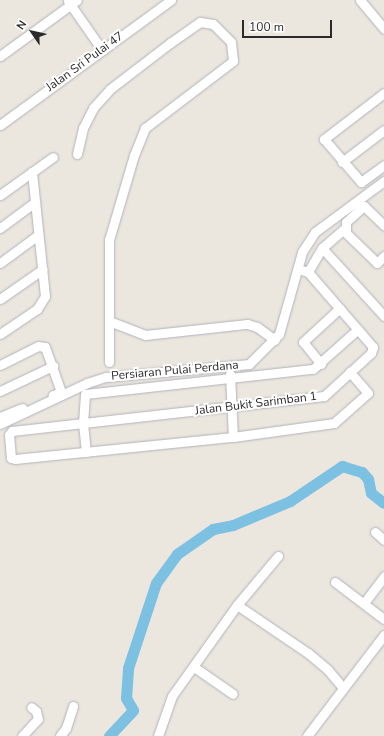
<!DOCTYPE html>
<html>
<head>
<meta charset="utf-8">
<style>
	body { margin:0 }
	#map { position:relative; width:384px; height:736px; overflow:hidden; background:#ebe6de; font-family:"Nunito Sans",sans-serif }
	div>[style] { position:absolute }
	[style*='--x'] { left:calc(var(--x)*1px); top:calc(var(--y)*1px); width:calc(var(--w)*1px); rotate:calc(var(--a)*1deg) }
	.river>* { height:11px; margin:-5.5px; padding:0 5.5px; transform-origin:5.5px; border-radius:5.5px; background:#7cc0e2 }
	.roads { filter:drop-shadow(0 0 1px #b1b3bc) drop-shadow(0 0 1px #b1b3bc) }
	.minor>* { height:9px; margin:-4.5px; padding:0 4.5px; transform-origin:4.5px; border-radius:4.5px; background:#fff }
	span { translate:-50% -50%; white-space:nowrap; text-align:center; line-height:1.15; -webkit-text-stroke:4px #fff; paint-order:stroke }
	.street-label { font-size:12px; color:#2a2a2a }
	.north { position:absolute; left:12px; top:12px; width:40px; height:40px; -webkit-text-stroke:3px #fff; paint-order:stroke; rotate:304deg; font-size:11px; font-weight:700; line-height:16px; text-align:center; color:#2a2a2a }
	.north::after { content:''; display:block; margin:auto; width:14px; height:18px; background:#2a2a2a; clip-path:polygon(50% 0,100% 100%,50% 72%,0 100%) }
	.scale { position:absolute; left:242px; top:20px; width:90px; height:18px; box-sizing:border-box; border:2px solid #2a2a2a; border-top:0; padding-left:5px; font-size:12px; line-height:14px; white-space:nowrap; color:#2a2a2a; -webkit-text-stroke:3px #fff; paint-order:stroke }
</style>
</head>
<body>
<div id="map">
	<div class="river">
		<i style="--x:109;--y:736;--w:35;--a:-47"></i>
		<i style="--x:133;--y:710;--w:14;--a:-120"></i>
		<i style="--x:126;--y:698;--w:30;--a:-86"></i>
		<i style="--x:128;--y:668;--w:89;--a:-71.8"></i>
		<i style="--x:156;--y:583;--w:36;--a:-54"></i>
		<i style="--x:177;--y:554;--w:44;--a:-34.8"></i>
		<i style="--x:213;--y:529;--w:20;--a:-11"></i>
		<i style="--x:233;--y:525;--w:62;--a:-22.8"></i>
		<i style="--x:290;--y:501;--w:63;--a:-33.9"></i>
		<i style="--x:342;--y:466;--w:21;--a:17"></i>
		<i style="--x:362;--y:472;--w:9;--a:49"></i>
		<i style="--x:368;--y:479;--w:14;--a:78"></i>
		<i style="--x:371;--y:493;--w:16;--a:38"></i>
	</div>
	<div class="roads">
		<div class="minor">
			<i style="--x:360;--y:0;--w:38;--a:50"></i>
			<i style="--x:68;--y:1;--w:60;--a:55.2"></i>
			<i style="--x:0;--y:56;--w:95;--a:-36"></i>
			<i style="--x:384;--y:93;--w:76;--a:142.5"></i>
			<i style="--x:324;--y:139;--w:57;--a:49.3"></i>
			<i style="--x:361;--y:182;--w:29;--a:-36"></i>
			<i style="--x:0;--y:125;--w:212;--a:-36.2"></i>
			<i style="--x:77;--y:154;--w:27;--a:-77"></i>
			<i style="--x:83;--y:128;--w:22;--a:-63"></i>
			<i style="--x:93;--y:108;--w:25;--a:-48"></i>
			<i style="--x:110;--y:89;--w:76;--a:-37.5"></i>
			<i style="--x:170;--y:43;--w:37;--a:-35"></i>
			<i style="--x:200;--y:22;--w:13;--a:9"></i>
			<i style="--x:213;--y:24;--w:25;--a:45"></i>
			<i style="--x:231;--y:42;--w:19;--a:84"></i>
			<i style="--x:233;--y:61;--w:111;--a:142.7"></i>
			<i style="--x:145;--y:128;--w:29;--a:112"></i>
			<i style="--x:134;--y:155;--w:89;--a:106.4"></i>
			<i style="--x:109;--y:240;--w:122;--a:90"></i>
			<i style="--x:342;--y:162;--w:53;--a:-37.3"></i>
			<i style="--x:0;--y:195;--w:65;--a:-35.6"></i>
			<i style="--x:0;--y:228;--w:44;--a:-36.6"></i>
			<i style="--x:346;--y:230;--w:8;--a:-90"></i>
			<i style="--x:346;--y:222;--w:24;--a:-42"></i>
			<i style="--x:364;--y:206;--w:28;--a:44"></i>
			<i style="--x:322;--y:248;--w:92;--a:47.6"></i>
			<i style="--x:0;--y:263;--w:47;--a:-36.4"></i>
			<i style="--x:298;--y:269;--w:10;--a:17"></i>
			<i style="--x:308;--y:272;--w:99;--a:49.1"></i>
			<i style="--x:373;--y:347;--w:6;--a:108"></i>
			<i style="--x:371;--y:353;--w:64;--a:137.5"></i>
			<i style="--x:324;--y:396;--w:314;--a:173.6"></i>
			<i style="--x:12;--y:431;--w:5;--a:127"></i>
			<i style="--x:9;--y:435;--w:23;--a:85"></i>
			<i style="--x:11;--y:458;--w:4;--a:14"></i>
			<i style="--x:15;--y:459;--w:219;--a:-5.8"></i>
			<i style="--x:233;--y:437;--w:102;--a:-7.9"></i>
			<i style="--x:334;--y:423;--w:45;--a:-41.4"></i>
			<i style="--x:368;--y:393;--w:28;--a:-131"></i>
			<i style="--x:308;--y:272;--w:28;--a:-60"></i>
			<i style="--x:322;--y:248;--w:28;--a:-41"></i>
			<i style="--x:343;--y:230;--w:47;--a:44.1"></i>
			<i style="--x:377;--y:263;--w:10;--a:-45"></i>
			<i style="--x:0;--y:299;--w:52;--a:-34.9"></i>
			<i style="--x:109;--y:321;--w:39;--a:21"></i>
			<i style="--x:145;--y:335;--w:103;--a:-6.2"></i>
			<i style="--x:247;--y:324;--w:10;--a:17"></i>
			<i style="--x:257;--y:327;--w:22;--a:36"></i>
			<i style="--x:0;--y:334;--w:45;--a:-34"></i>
			<i style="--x:37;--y:309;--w:15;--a:-58"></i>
			<i style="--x:45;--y:296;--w:125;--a:-96"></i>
			<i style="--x:321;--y:364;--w:28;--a:-129"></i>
			<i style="--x:303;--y:342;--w:50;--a:-42.6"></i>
			<i style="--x:0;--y:365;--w:42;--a:-26.6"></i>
			<i style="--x:38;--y:346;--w:7;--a:8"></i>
			<i style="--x:45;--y:347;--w:48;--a:70.4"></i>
			<i style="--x:61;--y:392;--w:9;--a:159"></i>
			<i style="--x:230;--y:374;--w:63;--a:87.3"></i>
			<i style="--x:0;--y:391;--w:59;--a:-25.3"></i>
			<i style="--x:0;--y:417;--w:24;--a:-22"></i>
			<i style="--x:0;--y:424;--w:96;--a:-25.2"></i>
			<i style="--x:87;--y:383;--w:20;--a:-18"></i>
			<i style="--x:106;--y:377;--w:144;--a:-5.2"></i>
			<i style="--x:249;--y:364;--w:42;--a:-45"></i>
			<i style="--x:279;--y:334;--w:85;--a:-74.3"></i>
			<i style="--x:302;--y:252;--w:24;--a:-57"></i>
			<i style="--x:315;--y:232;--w:86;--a:-36.5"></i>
			<i style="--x:86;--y:452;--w:29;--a:-96"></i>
			<i style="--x:83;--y:423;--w:29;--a:-86"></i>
			<i style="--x:85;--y:394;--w:229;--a:-6.3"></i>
			<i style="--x:313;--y:369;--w:60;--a:-41.6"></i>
			<i style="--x:375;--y:532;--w:12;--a:42"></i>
			<i style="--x:335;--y:582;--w:61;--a:37.1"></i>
			<i style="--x:364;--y:603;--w:34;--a:-53"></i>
			<i style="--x:237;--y:605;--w:86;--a:34.1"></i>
			<i style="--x:308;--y:653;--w:26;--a:40"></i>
			<i style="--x:328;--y:670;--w:23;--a:50"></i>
			<i style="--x:194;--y:667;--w:47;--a:34.7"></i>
			<i style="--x:22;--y:736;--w:23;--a:-47"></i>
			<i style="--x:38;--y:719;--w:8;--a:-104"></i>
			<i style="--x:36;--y:711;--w:6;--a:-141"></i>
			<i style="--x:60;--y:736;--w:10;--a:-53"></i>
			<i style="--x:66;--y:728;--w:23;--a:-72"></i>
			<i style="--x:158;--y:736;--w:42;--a:-70.7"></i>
			<i style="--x:172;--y:696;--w:112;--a:-54.5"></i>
			<i style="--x:237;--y:605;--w:64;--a:-50.1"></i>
			<i style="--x:307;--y:736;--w:127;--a:-52.7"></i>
		</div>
	</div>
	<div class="street-label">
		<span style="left:85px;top:62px;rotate:-36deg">Jalan Sri Pulai 47</span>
		<span style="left:175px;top:371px;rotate:-5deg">Persiaran Pulai Perdana</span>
		<span style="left:256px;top:404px;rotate:-7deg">Jalan Bukit Sarimban 1</span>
	</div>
	<div class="north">N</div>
	<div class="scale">100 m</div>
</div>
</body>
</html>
